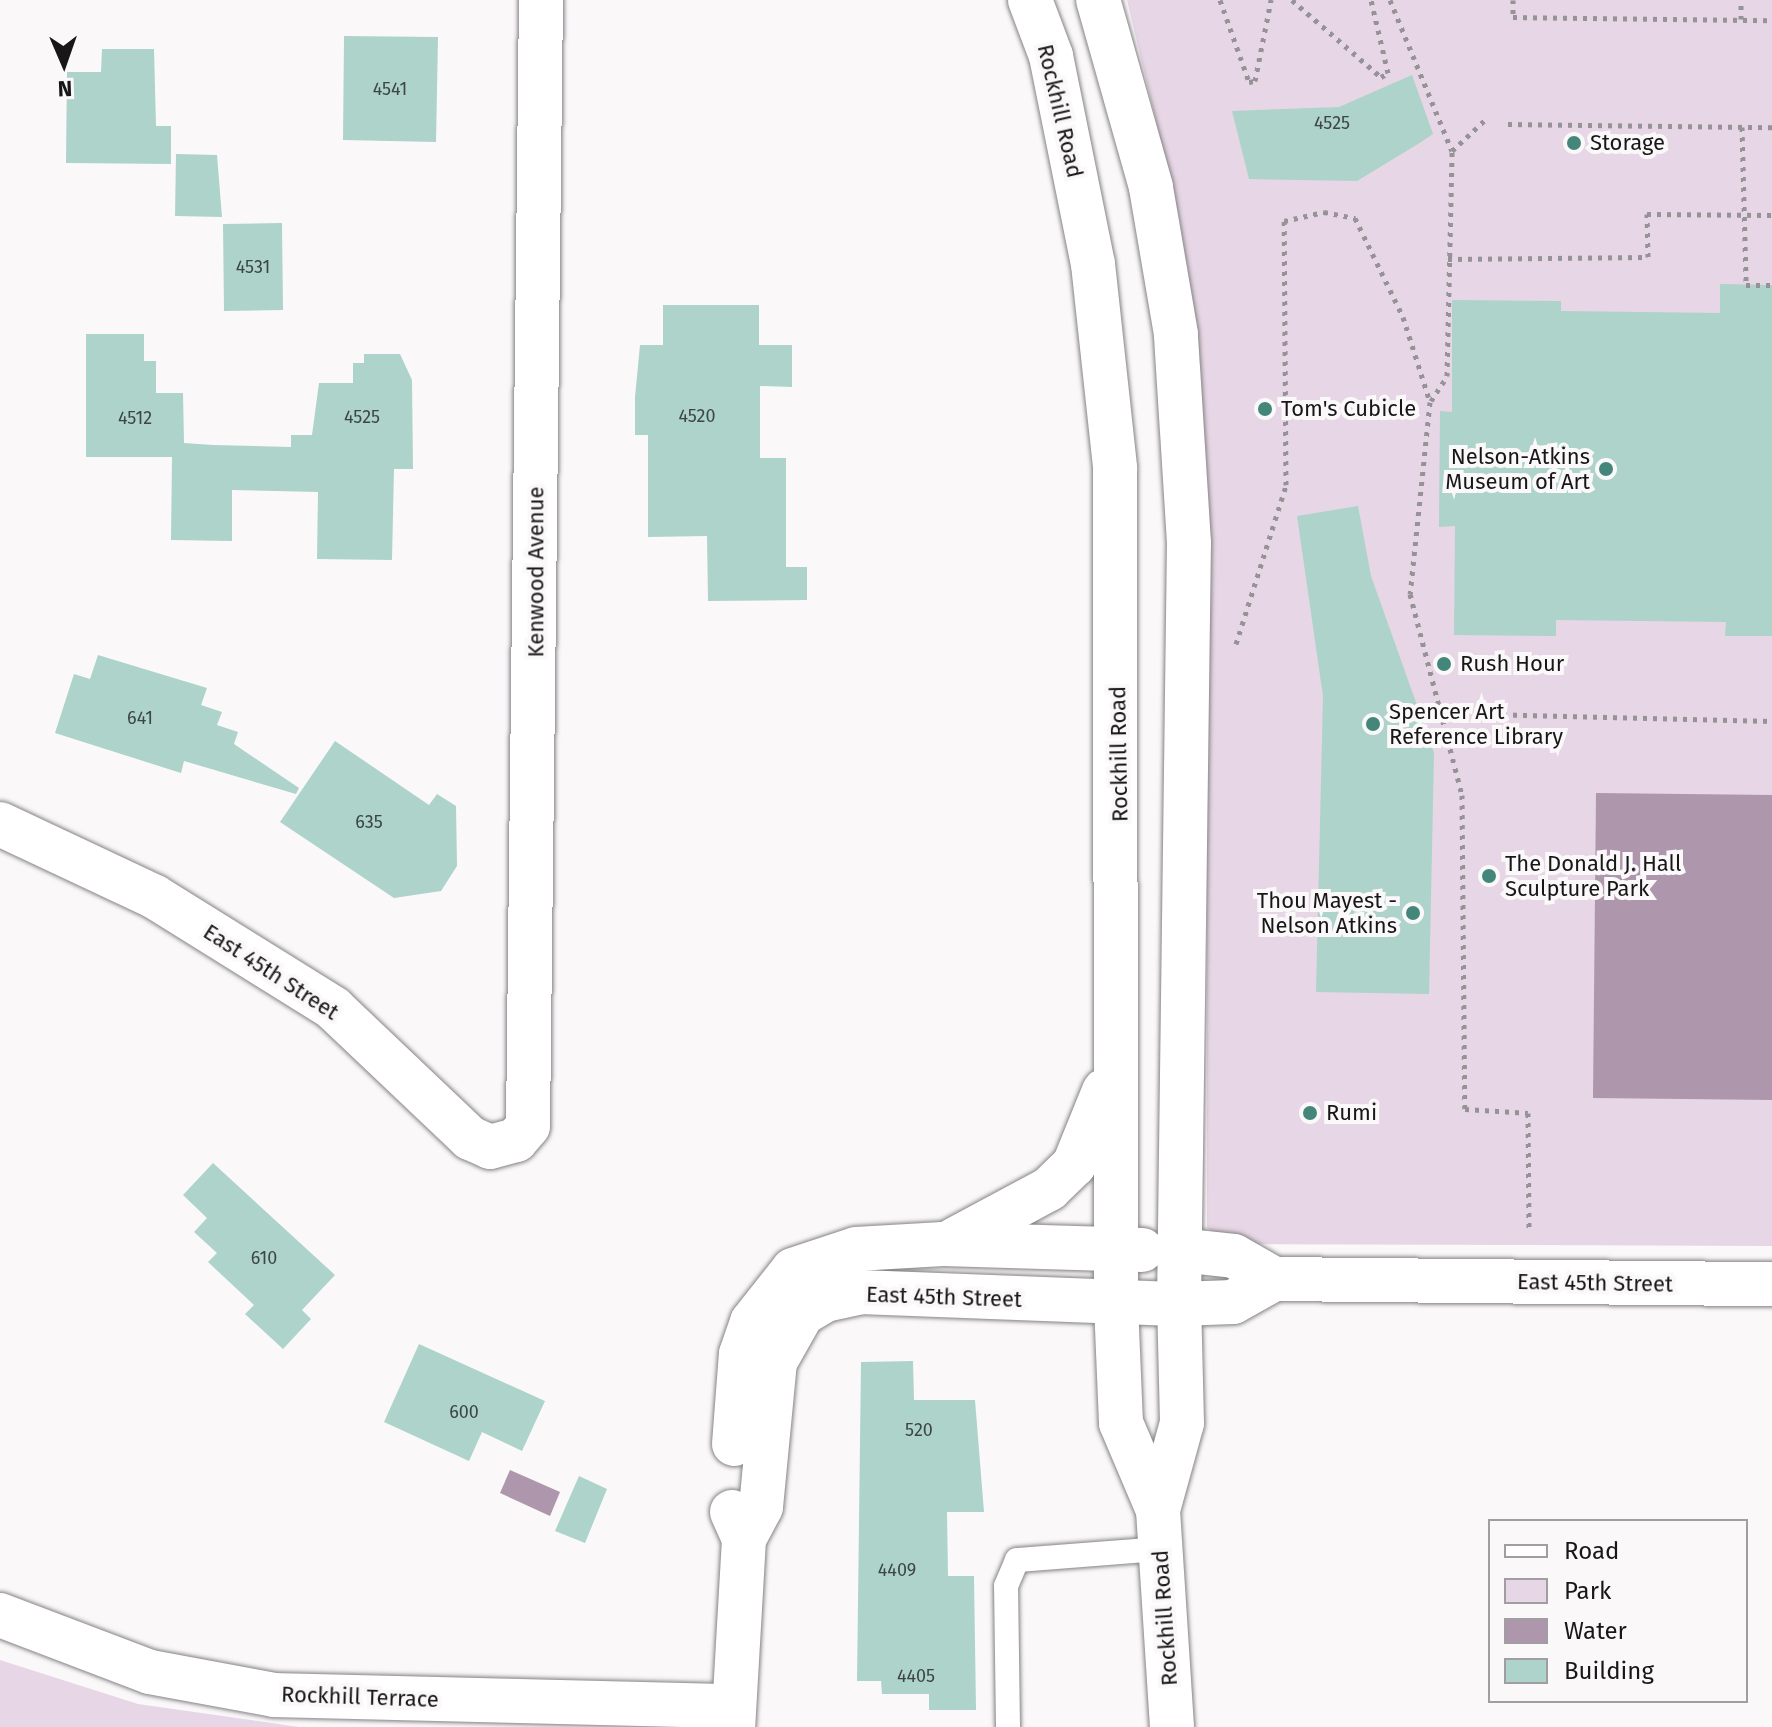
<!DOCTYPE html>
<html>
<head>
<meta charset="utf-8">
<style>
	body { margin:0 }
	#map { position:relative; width:1772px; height:1727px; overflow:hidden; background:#fbf8fa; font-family:"Fira Sans",sans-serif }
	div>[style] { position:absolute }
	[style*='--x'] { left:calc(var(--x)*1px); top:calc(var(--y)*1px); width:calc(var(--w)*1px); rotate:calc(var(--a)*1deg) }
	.green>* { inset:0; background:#e7d6e5 }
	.water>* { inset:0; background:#ae96ac }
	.building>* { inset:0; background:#add3ca }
	.path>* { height:5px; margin-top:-2.5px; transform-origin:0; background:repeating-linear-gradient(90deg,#959395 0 4px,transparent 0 10px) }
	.roads { filter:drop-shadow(0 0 2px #858385) drop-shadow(0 0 2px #858385) }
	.service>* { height:24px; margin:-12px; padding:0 12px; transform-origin:12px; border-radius:12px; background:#fff }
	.minor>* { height:44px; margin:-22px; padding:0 22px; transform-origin:22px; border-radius:22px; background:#fff }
	.secondary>* { height:44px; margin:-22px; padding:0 22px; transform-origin:22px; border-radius:22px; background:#fff }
	.dots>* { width:22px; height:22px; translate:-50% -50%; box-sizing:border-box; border:4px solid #fbf8fa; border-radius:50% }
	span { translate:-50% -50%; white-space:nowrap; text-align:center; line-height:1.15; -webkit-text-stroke:8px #fbf8fa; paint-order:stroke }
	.number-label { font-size:18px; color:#3d4644 }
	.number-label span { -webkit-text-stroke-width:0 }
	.street-label { font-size:22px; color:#181718 }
	.poi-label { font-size:22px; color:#181718 }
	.left { translate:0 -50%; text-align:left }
	.right { translate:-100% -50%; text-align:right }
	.legend { position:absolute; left:1488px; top:1519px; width:260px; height:184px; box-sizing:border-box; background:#fbf8fa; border:2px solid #a09ea0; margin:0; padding:10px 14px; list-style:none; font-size:24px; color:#181718 }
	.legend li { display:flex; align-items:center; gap:16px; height:40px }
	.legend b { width:40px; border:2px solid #a09ea0 }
	.north { position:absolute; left:24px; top:24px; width:80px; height:80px; -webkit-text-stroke:6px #fbf8fa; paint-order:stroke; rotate:178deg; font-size:22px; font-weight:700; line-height:32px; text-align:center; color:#181718 }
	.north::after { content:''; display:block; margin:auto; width:28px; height:36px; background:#181718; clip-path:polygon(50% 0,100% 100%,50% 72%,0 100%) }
</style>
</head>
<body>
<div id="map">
	<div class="green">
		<i style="clip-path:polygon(1127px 0,1772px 0,1772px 1246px,1234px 1244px,1207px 1228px,1207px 538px,1200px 385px,1180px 221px)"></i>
		<i style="clip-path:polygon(0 1660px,138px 1704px,299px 1727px,0 1727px)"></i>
	</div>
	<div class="water">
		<i style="clip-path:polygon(1596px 793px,1772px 795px,1772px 1100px,1593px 1098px)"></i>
		<i style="clip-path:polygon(510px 1470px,560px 1492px,550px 1516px,500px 1493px)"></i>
	</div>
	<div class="building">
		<i style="clip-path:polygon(344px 36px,438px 37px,436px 142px,343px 140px)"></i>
		<i style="clip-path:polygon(102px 49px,154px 49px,156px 126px,171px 126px,171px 164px,66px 163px,67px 72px,101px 72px)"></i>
		<i style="clip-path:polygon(1412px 75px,1433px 134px,1418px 144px,1357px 181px,1249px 179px,1232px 111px,1339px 107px)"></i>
		<i style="clip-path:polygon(176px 154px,217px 155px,222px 217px,175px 216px)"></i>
		<i style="clip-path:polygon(282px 223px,283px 310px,224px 311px,223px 224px)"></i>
		<i style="clip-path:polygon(1720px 284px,1772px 285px,1772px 636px,1725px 636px,1726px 622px,1556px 620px,1556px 636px,1454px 635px,1455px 526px,1439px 527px,1440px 411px,1452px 412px,1452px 300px,1561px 301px,1561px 311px,1720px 313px)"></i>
		<i style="clip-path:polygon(663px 305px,759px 305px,759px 345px,792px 345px,792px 387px,760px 386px,760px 458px,786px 458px,786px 567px,807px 567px,807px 600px,708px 601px,707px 536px,648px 537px,648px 435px,635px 435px,635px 397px,640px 345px,663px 345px)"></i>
		<i style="clip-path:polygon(86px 334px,144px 334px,144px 361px,156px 361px,156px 393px,183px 393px,184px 443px,213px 445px,291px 447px,291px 435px,312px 435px,319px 383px,353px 383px,353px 363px,364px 363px,364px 354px,400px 354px,412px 380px,413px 469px,394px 469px,392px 560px,317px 559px,318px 492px,232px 490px,232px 541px,171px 540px,172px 457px,86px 457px)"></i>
		<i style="clip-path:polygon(1358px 506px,1371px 576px,1434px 753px,1429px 994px,1316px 992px,1323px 696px,1297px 516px)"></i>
		<i style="clip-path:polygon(98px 655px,207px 688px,201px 705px,222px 712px,217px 725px,238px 732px,234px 744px,299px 788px,296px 794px,184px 761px,181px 773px,55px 733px,74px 674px,90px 679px)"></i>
		<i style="clip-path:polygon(335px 741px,429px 805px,437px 794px,456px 806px,457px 866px,441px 891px,394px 898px,280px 822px)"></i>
		<i style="clip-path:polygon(213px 1163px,335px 1275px,302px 1310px,311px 1319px,283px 1349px,245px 1314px,254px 1305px,208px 1262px,217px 1253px,194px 1232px,207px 1218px,183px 1195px)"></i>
		<i style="clip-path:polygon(419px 1344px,545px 1401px,522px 1451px,482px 1432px,469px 1461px,384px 1422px)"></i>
		<i style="clip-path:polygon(913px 1361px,914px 1400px,975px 1400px,984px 1512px,947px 1512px,948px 1576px,974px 1576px,976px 1710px,929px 1710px,929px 1694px,882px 1694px,881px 1681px,857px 1681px,861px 1362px)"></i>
		<i style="clip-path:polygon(579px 1476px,607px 1489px,585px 1543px,555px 1531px)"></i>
	</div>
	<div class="path">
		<i style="--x:1220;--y:0;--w:87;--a:70.5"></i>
		<i style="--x:1249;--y:82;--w:6;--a:-9"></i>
		<i style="--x:1255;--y:81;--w:83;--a:-78.8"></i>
		<i style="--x:1292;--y:0;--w:118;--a:40.9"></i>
		<i style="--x:1381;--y:77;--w:8;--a:-30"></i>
		<i style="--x:1388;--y:73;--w:75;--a:-103.1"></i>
		<i style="--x:1390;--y:0;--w:163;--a:67.7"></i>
		<i style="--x:1452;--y:151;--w:47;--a:-43.3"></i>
		<i style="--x:1513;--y:0;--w:17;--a:90"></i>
		<i style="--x:1513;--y:17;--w:259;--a:0.7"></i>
		<i style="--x:1741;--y:19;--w:19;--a:-90"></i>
		<i style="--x:1508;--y:124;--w:264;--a:0.7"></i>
		<i style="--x:1742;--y:127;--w:158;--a:88.5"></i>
		<i style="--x:1746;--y:285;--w:26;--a:0"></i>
		<i style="--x:1448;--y:259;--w:200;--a:-0.6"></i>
		<i style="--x:1648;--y:257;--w:43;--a:-91.3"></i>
		<i style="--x:1647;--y:214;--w:125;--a:0.5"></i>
		<i style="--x:1431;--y:401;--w:30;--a:-57"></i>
		<i style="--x:1447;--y:376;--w:225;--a:-88.7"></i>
		<i style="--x:1236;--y:644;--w:167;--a:-72.5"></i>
		<i style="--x:1286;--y:485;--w:264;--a:-90.4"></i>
		<i style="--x:1284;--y:221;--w:41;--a:-12.7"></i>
		<i style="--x:1324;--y:212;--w:32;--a:11"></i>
		<i style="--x:1355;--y:218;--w:110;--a:64.1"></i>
		<i style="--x:1403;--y:317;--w:89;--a:72.4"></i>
		<i style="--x:1430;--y:402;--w:193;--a:95.9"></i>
		<i style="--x:1410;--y:594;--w:208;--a:75.5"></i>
		<i style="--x:1462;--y:795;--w:314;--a:89.5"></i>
		<i style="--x:1465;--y:1109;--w:63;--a:3.6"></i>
		<i style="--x:1528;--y:1113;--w:116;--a:89.5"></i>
		<i style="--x:1443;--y:713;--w:329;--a:1.4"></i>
	</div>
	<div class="roads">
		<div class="service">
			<i style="--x:1008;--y:1727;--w:141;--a:-90.8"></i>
			<i style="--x:1006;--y:1586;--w:28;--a:-67"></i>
			<i style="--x:1017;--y:1560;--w:143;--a:-4.4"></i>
		</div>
		<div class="minor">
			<i style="--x:0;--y:824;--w:171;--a:25.2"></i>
			<i style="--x:155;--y:897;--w:210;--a:31.9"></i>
			<i style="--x:333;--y:1008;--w:189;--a:43.5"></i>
			<i style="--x:470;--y:1138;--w:22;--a:24"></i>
			<i style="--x:490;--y:1147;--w:27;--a:-15"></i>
			<i style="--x:516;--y:1140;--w:18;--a:-49"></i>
			<i style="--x:528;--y:1126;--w:1126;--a:-89.34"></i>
			<i style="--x:1179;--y:1250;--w:55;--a:6.2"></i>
			<i style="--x:1234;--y:1256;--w:46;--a:29.9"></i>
			<i style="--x:1274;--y:1279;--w:498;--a:0.6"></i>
			<i style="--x:1116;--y:1304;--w:119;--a:87.6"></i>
			<i style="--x:1121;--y:1423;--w:95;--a:67"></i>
			<i style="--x:0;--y:1615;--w:160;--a:20.8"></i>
			<i style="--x:150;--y:1672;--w:126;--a:10.5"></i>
			<i style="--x:274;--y:1695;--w:459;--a:1.4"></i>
			<i style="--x:1172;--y:1727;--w:217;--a:-93.7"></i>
			<i style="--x:1158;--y:1510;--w:90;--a:-74.6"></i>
			<i style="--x:1182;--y:1423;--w:119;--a:-91.4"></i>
			<i style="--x:1179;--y:1304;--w:54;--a:-2.1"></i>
			<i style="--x:1233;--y:1302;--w:47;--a:-29.3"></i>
		</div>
		<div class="secondary">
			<i style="--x:1030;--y:0;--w:60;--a:69.4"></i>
			<i style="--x:1051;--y:56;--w:212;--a:78.6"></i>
			<i style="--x:1093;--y:264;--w:205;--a:83.8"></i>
			<i style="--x:1115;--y:468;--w:836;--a:89.93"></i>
			<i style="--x:954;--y:1240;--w:108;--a:-28.2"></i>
			<i style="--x:1049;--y:1189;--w:35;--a:-44"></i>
			<i style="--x:1074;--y:1165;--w:80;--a:-67.9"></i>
			<i style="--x:734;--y:1444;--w:90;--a:-85.6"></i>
			<i style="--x:741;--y:1354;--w:34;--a:-71"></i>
			<i style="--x:752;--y:1322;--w:66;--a:-51.7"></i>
			<i style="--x:793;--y:1270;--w:66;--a:-18.4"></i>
			<i style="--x:856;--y:1249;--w:87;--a:-3.3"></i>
			<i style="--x:943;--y:1244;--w:199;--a:1.7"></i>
			<i style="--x:732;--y:1512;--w:30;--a:66"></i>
			<i style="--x:744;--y:1539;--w:188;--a:93.3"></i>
			<i style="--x:744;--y:1539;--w:36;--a:-62"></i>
			<i style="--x:761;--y:1507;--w:146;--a:-84.5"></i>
			<i style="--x:775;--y:1362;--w:55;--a:-60.6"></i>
			<i style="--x:802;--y:1314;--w:27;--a:-31"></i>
			<i style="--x:825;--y:1300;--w:38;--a:-12"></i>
			<i style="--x:862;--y:1292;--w:317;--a:2.2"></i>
			<i style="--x:1179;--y:1304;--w:761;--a:-89.25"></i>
			<i style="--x:1189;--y:543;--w:209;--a:-93.6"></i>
			<i style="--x:1176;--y:334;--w:149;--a:-99.7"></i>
			<i style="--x:1151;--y:187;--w:194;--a:-105.8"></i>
		</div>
	</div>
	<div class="dots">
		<i style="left:1574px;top:143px;background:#44877a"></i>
		<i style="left:1265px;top:409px;background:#44877a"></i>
		<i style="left:1606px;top:469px;background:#44877a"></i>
		<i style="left:1444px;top:664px;background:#44877a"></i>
		<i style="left:1373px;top:724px;background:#44877a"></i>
		<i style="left:1489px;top:876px;background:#44877a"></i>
		<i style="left:1413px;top:913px;background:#44877a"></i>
		<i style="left:1310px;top:1113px;background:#44877a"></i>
	</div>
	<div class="number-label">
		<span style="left:390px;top:89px">4541</span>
		<span style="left:1332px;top:123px">4525</span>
		<span style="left:253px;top:267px">4531</span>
		<span style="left:697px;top:416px">4520</span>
		<span style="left:362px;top:417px">4525</span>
		<span style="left:135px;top:418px">4512</span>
		<span style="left:140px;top:718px">641</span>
		<span style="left:369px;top:822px">635</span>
		<span style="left:264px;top:1258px">610</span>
		<span style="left:464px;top:1412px">600</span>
		<span style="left:919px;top:1430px">520</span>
		<span style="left:897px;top:1570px">4409</span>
		<span style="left:916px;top:1676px">4405</span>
	</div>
	<div class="street-label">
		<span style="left:1060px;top:111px;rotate:77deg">Rockhill Road</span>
		<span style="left:536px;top:572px;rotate:-90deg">Kenwood Avenue</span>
		<span style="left:1119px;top:754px;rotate:-91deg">Rockhill Road</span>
		<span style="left:271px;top:972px;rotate:33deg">East 45th Street</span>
		<span style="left:1595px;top:1283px;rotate:1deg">East 45th Street</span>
		<span style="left:944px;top:1297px;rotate:2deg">East 45th Street</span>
		<span style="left:1165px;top:1618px;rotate:-94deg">Rockhill Road</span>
		<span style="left:360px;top:1697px;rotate:2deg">Rockhill Terrace</span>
	</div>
	<div class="poi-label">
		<span class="left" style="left:1590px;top:143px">Storage</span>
		<span class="left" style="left:1281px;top:409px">Tom's Cubicle</span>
		<span class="right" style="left:1590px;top:469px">Nelson-Atkins<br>Museum of Art</span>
		<span class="left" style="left:1460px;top:664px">Rush Hour</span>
		<span class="left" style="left:1389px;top:724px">Spencer Art<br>Reference Library</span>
		<span class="left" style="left:1505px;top:876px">The Donald J. Hall<br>Sculpture Park</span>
		<span class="right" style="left:1397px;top:913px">Thou Mayest -<br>Nelson Atkins</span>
		<span class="left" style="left:1326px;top:1113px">Rumi</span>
	</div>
	<ul class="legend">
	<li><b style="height:10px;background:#fff"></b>Road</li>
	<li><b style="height:22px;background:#e7d6e5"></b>Park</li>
	<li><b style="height:22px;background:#ae96ac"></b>Water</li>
	<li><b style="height:22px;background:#add3ca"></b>Building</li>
	</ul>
	<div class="north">N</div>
</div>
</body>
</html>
